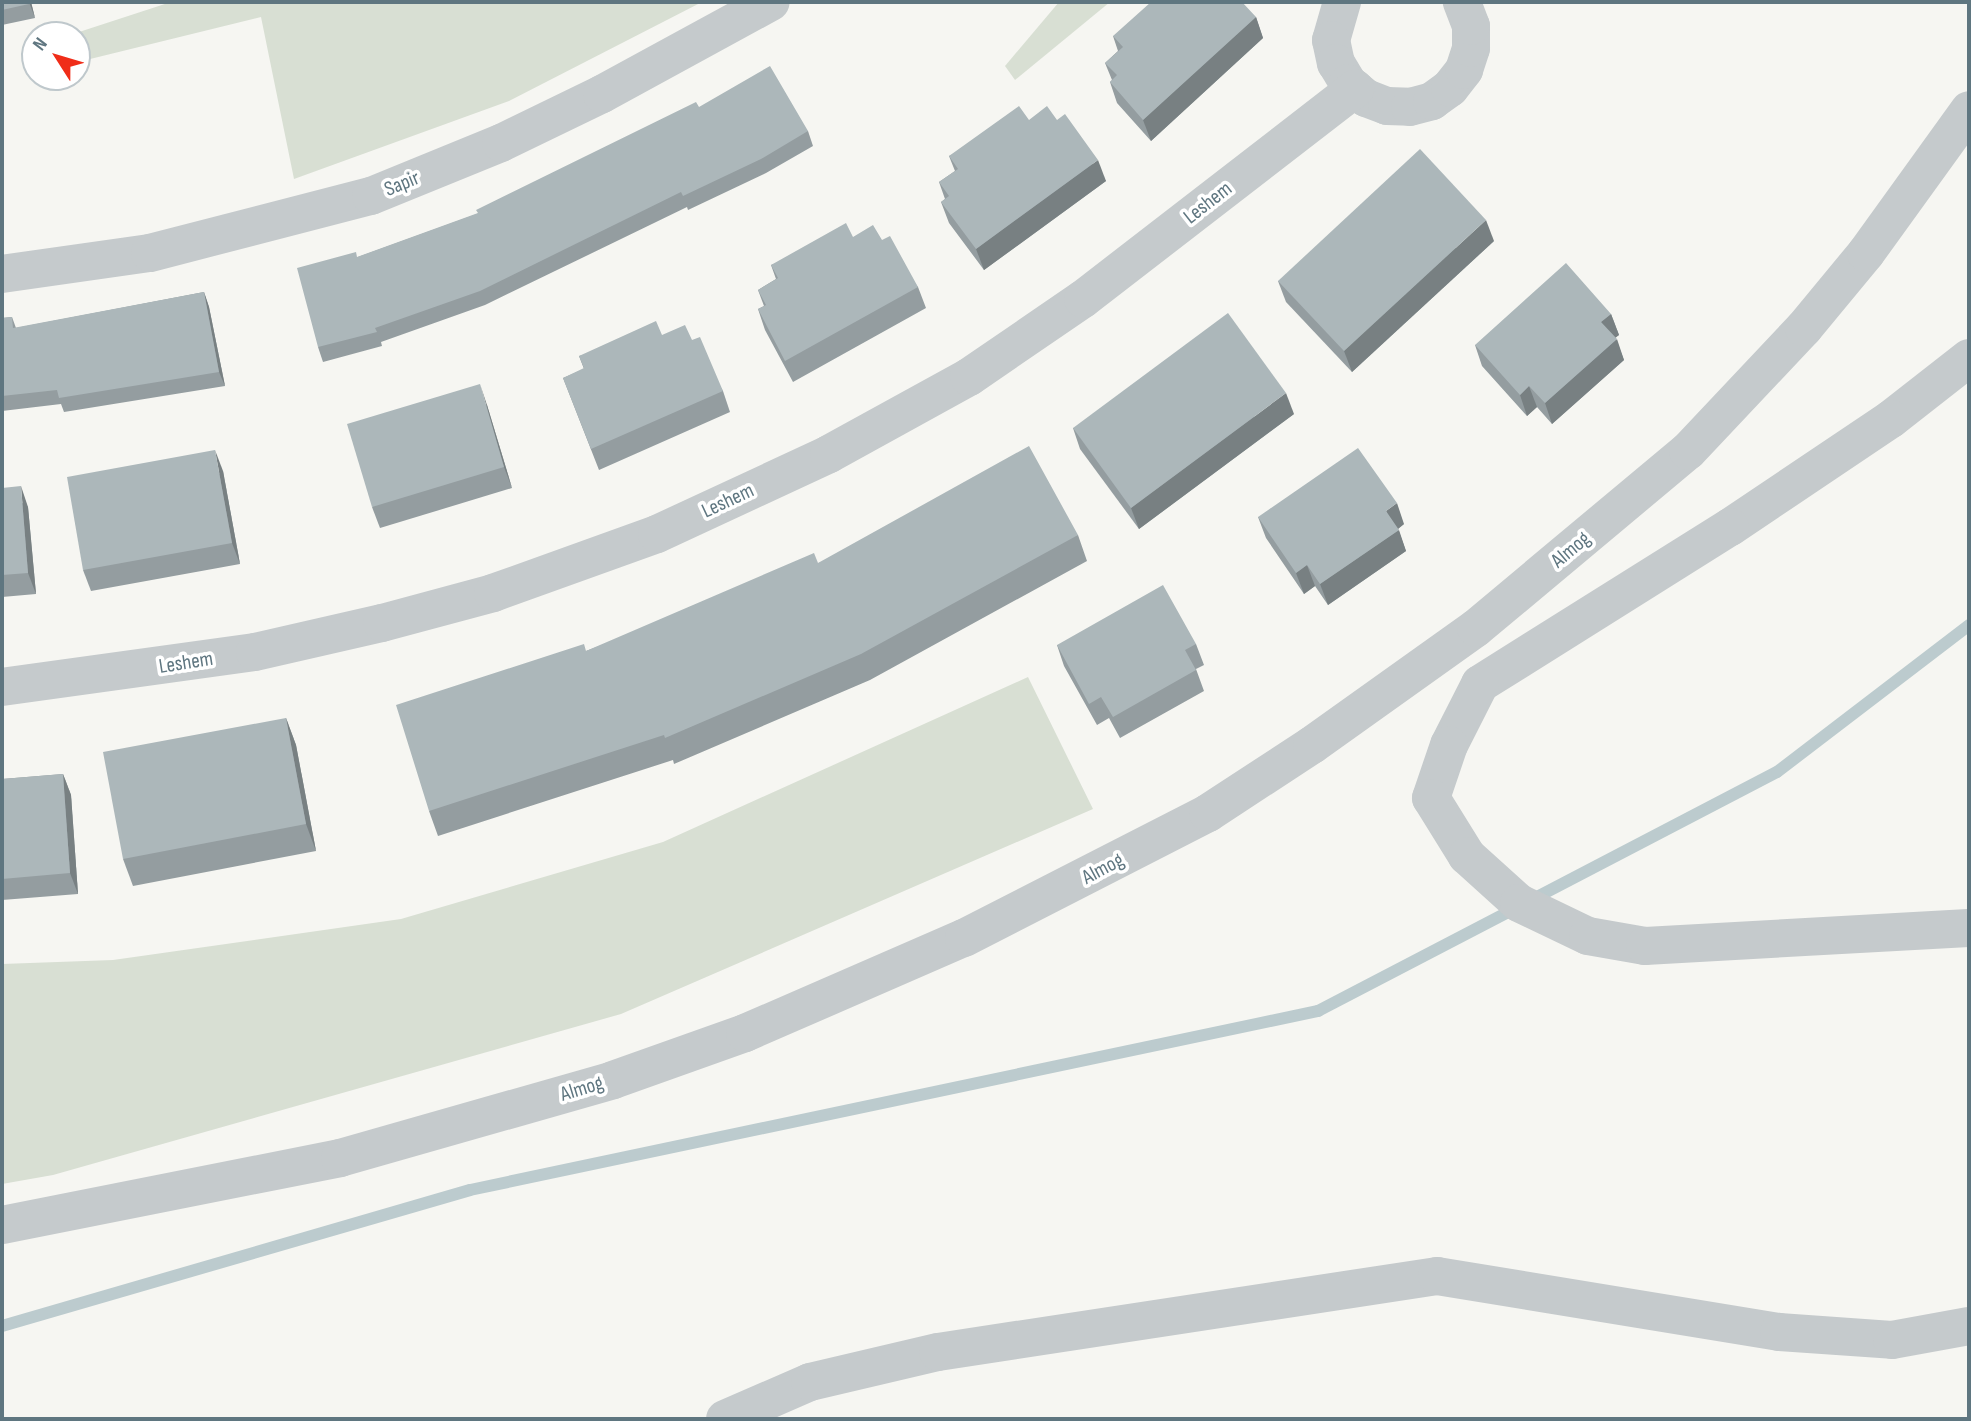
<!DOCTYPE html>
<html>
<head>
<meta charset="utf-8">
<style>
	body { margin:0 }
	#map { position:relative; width:1971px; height:1421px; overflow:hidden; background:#f6f6f2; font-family:"Sofia Sans Condensed",sans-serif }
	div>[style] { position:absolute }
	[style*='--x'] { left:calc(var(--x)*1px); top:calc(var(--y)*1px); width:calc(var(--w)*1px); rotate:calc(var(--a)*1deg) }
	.green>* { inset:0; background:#d8dfd3 }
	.stream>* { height:12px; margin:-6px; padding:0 6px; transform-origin:6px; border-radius:6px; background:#bccbce }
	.street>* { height:38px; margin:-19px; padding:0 19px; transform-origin:19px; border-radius:19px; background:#c5cacc }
	.wall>* { inset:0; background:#949da0 }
	.shaded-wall>* { inset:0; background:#788082 }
	.building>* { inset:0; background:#acb7ba }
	span { translate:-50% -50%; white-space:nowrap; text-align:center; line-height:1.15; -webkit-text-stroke:7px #fff; paint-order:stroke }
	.street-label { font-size:21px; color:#5f7680 }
	.frame { position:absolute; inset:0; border:4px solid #5f7680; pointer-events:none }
	.north { position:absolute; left:21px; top:21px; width:70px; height:70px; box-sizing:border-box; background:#fff; border:2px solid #bfc8cc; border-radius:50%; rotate:307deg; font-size:19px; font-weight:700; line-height:28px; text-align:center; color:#5f7680 }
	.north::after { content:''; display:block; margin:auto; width:24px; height:32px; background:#f02d19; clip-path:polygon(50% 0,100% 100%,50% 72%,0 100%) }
</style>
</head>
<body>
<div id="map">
	<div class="green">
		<i style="clip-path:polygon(171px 2px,702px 2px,509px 101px,294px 179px,261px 17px,82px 61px,76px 33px)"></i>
		<i style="clip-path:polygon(1059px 2px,1110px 2px,1015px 80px,1005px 66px)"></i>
		<i style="clip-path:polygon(1028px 677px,1093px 809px,621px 1014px,53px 1175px,2px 1184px,2px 964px,113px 960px,401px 919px,663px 842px)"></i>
	</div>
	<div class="stream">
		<i style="--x:2;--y:1326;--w:487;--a:-16.2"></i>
		<i style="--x:470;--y:1190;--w:867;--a:-11.92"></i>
		<i style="--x:1318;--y:1011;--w:517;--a:-27.51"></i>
		<i style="--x:1777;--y:772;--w:242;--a:-37.4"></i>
	</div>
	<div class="street">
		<i style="--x:1342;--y:2;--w:40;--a:106"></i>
		<i style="--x:1331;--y:40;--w:24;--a:78"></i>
		<i style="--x:1336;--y:63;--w:23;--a:59"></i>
		<i style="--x:1348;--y:83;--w:23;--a:40"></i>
		<i style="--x:1366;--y:98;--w:22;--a:21"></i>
		<i style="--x:1387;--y:106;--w:23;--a:2"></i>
		<i style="--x:1410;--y:107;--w:23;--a:-15"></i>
		<i style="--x:1432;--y:101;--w:22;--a:-36"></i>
		<i style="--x:1450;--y:88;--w:23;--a:-52"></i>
		<i style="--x:1464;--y:70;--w:23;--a:-72"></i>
		<i style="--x:1471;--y:48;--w:22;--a:-90"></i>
		<i style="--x:1471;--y:26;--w:26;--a:-111"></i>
		<i style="--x:2;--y:274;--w:149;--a:-8.1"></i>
		<i style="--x:150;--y:253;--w:228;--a:-14.5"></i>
		<i style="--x:371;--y:196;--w:140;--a:-22.2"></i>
		<i style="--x:501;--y:143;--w:112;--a:-25.9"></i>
		<i style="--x:602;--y:94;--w:192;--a:-28.6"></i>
		<i style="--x:1969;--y:358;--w:99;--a:142"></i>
		<i style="--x:1891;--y:419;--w:194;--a:146.1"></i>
		<i style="--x:1730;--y:527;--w:295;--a:147.9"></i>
		<i style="--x:1480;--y:684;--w:68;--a:116.9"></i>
		<i style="--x:1449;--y:745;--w:56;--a:108.8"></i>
		<i style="--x:1431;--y:798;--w:68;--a:58.2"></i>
		<i style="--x:1467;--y:856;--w:70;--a:42.1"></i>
		<i style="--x:1519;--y:903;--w:76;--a:25.6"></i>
		<i style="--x:1588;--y:936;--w:58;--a:10"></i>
		<i style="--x:1645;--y:946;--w:324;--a:-3.2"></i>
		<i style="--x:2;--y:687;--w:255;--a:-7.9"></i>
		<i style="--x:255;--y:652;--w:130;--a:-12.9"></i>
		<i style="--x:382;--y:623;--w:115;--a:-15.1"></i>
		<i style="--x:493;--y:593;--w:174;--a:-19.8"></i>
		<i style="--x:657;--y:534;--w:190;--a:-24.9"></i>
		<i style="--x:829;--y:454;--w:160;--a:-28.8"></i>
		<i style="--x:969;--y:377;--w:138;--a:-34.4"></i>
		<i style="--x:1083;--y:299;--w:344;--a:-37.7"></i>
		<i style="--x:2;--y:1225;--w:345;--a:-11.2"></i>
		<i style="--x:340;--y:1158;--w:284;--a:-15.9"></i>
		<i style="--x:613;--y:1080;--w:140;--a:-19.6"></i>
		<i style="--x:745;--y:1033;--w:239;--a:-23.5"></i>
		<i style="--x:964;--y:938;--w:274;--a:-27.1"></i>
		<i style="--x:1208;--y:813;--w:124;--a:-33.2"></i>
		<i style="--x:1312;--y:745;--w:201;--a:-35.5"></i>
		<i style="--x:1476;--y:628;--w:276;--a:-39.9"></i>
		<i style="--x:1688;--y:451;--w:169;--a:-46.7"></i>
		<i style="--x:1804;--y:328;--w:97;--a:-50.4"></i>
		<i style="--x:1866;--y:253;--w:176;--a:-54.2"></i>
		<i style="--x:725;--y:1419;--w:93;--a:-23.5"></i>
		<i style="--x:810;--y:1382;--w:131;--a:-13.2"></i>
		<i style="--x:938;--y:1352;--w:505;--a:-8.66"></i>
		<i style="--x:1437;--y:1276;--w:347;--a:9.3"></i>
		<i style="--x:1779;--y:1332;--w:113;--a:4"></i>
		<i style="--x:1892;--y:1340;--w:78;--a:-10.3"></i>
	</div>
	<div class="wall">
		<i style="clip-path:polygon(2px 2px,31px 2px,35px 18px,2px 25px)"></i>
		<i style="clip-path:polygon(1256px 17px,1263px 38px,1151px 141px,1117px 103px,1110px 82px,1112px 80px,1105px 63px,1118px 51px,1113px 36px)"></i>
		<i style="clip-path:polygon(699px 107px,808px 131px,813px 146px,766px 173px,688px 210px,687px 207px,485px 305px,381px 342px,382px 346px,323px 362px,318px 347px,358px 257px,477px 214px)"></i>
		<i style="clip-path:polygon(1029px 120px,1057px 120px,1106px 181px,984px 270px,949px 223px,941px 202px,945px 199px,939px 182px,955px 171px,949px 156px)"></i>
		<i style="clip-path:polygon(853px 237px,882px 240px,918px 287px,926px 308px,793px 382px,765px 330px,758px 309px,764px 306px,758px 290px,776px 279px,771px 265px)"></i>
		<i style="clip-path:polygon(1494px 241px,1352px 372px,1286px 302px,1278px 281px)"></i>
		<i style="clip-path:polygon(204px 292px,209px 307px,225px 386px,64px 412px,61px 404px,2px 411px,2px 318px,12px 317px,16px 328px)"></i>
		<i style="clip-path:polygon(1611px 314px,1619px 335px,1615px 337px,1624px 360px,1552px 424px,1537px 407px,1527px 416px,1482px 366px,1475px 345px)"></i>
		<i style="clip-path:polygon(662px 335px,692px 340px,723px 391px,730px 412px,599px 470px,563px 378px,584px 369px,579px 356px)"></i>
		<i style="clip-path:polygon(487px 405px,512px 488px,380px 528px,372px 507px)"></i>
		<i style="clip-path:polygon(1294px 414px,1139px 529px,1080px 449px,1073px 428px)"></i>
		<i style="clip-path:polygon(223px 471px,240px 564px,91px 591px,83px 570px)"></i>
		<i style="clip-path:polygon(2px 488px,28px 507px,36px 594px,2px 597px)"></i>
		<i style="clip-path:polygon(1258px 517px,1404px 524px,1398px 529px,1406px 551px,1328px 605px,1315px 586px,1304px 594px,1266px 538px)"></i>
		<i style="clip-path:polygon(1078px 535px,1087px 561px,870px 680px,674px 764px,673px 760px,438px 836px,429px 811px,586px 651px,818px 563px)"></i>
		<i style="clip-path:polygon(1196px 644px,1204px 665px,1196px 669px,1204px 691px,1120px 738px,1109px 718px,1097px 725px,1064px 666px,1057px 645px)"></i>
		<i style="clip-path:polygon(286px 718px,296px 745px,316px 851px,133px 886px,123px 859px)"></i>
		<i style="clip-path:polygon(63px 774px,71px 795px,78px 894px,2px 900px,2px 779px)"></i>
	</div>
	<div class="shaded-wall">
		<i style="clip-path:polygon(29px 2px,31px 2px,35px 18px)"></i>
		<i style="clip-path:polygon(1256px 17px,1263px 38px,1151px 141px,1143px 120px)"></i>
		<i style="clip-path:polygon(1098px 160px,1106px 181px,984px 270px,976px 249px)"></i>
		<i style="clip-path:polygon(1486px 220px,1494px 241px,1352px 372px,1344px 351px)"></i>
		<i style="clip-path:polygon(204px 292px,209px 307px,225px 386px,219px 372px)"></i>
		<i style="clip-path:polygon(1611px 314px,1619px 335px,1609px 343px,1601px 322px)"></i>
		<i style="clip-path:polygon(1617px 339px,1624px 360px,1552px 424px,1545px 403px)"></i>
		<i style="clip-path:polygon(480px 384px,487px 405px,512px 488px,504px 467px)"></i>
		<i style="clip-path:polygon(1529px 386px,1537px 407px,1527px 416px,1520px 395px)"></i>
		<i style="clip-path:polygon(1286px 393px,1294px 414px,1139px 529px,1131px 508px)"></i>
		<i style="clip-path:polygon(215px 450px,223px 471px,240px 564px,232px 543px)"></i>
		<i style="clip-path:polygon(21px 486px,28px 507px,36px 594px,28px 573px)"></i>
		<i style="clip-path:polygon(1397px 503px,1404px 524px,1394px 532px,1386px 511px)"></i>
		<i style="clip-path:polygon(1399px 530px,1406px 551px,1328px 605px,1320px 584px)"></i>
		<i style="clip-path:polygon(1307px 565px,1315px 586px,1304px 594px,1296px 573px)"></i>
		<i style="clip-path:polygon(286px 718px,296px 745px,316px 851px,306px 824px)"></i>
		<i style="clip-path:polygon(63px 774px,71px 795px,78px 894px,70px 873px)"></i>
	</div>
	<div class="building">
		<i style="clip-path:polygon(2px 2px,29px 2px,29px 4px,2px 10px)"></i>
		<i style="clip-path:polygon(1151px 2px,1242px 2px,1256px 17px,1143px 120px,1110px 82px,1117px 75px,1105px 63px,1123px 47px,1113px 36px)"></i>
		<i style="clip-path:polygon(770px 66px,808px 131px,761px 159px,683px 196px,681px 192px,480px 291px,375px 328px,377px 332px,318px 347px,297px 268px,356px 252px,357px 257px,478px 213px,476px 210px,696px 102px,699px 107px)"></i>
		<i style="clip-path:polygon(1019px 106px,1029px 120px,1047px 106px,1057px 120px,1065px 114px,1098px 160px,976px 249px,941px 202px,949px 196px,939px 182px,958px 169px,949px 156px)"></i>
		<i style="clip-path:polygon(1420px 149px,1486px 220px,1344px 351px,1278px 281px)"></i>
		<i style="clip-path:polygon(846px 223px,853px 237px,873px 225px,882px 240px,890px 236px,918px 287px,785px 361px,758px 309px,766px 305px,758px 290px,778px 278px,771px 265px)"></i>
		<i style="clip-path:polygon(1566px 263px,1611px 314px,1601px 322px,1617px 339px,1545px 403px,1529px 386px,1520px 395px,1475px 345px)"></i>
		<i style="clip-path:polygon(204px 292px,219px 372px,59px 398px,57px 390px,2px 396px,2px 318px,12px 317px,13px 328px)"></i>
		<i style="clip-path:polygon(1228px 313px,1286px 393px,1131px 508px,1073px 428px)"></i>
		<i style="clip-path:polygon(656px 321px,662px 335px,685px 325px,692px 340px,700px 337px,723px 391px,591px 449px,563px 378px,584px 368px,579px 356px)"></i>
		<i style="clip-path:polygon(480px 384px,504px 467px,372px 507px,347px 424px)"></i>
		<i style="clip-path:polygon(1029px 446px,1078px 535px,861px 654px,665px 738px,664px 735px,429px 811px,396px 705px,584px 644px,586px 651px,814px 553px,818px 563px)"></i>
		<i style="clip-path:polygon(1358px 448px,1397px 503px,1386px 511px,1399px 530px,1320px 584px,1307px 565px,1296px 573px,1258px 517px)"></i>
		<i style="clip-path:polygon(215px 450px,232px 543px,83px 570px,67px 477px)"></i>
		<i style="clip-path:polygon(21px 486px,28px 573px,2px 575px,2px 488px)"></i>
		<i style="clip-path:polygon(1163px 585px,1196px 644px,1185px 650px,1196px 670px,1113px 717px,1101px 697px,1089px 704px,1057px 645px)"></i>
		<i style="clip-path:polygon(286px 718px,306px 824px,123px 859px,103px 752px)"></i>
		<i style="clip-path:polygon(63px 774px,70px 873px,2px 879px,2px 779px)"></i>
	</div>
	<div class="street-label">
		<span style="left:402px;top:184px;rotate:-22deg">Sapir</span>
		<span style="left:1208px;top:203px;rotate:-38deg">Leshem</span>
		<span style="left:728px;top:501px;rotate:-25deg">Leshem</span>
		<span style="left:1571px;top:550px;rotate:-40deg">Almog</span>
		<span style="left:186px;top:663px;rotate:-9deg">Leshem</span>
		<span style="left:1103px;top:869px;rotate:-28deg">Almog</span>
		<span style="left:582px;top:1089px;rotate:-17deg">Almog</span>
	</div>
	<div class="frame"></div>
	<div class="north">N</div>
</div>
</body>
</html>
